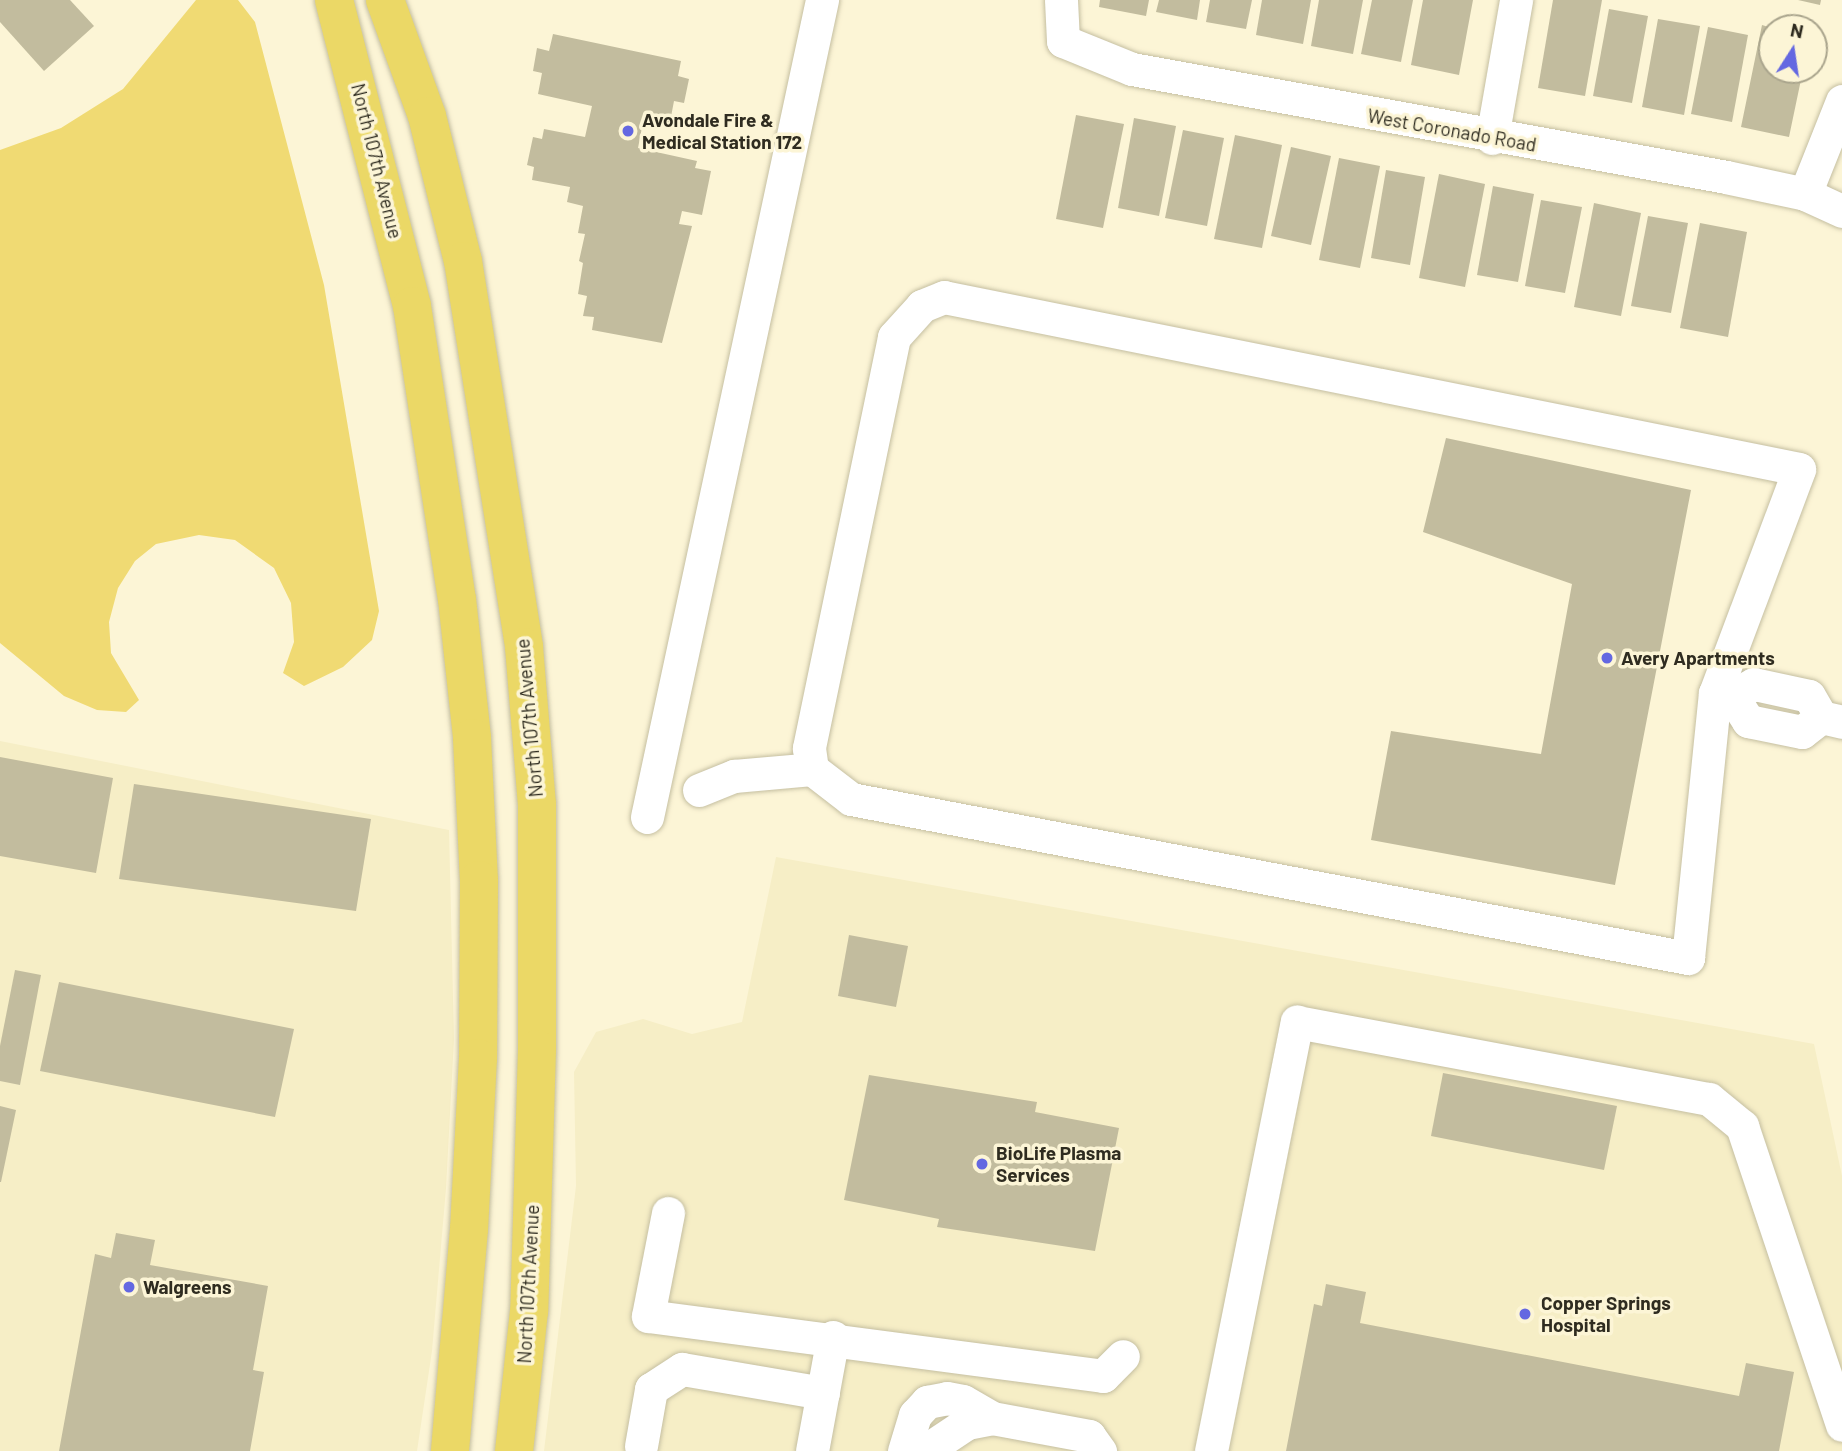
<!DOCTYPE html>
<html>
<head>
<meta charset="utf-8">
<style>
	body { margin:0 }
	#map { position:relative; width:1842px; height:1451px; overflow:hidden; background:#fcf5d6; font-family:Barlow,sans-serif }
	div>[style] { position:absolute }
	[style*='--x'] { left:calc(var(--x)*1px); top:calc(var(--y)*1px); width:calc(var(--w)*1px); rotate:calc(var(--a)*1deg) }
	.built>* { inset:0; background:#f6eec6 }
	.water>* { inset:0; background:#f0da73 }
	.building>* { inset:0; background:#c2bc9e }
	.roads { filter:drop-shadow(0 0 2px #c5bfa1) drop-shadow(0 0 2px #c5bfa1) }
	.minor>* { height:33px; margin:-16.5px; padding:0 16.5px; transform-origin:16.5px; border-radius:16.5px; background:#fff }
	.major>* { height:38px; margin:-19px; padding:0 19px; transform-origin:19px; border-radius:19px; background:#ebd866 }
	.dots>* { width:19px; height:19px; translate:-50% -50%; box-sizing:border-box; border:4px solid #fcf5d6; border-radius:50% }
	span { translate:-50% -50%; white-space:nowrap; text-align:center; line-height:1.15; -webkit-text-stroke:7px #fcf5d6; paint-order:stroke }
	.poi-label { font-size:19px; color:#2f2c20; font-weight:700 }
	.left { translate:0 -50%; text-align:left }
	.street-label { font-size:19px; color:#2f2c20 }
	.north { position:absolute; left:1758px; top:14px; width:70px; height:70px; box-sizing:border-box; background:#fcf5d6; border:2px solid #aaa58d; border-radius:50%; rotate:12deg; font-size:19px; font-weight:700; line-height:28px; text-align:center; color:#2f2c20 }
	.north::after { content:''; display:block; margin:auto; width:24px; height:32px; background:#6468e1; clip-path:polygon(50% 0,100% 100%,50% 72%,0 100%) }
</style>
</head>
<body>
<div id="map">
	<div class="built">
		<i style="clip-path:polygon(0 741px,449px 830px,454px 1039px,446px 1188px,432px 1351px,417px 1451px,0 1451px)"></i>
		<i style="clip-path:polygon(776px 857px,1814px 1044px,1842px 1176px,1842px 1451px,544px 1451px,576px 1186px,574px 1072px,596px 1032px,643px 1019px,692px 1034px,742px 1022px)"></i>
	</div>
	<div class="water">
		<i style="clip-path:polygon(196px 0,238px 0,255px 22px,324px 285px,379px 611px,372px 640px,343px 667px,304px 686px,283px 673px,294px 642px,291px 603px,274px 568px,235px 540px,199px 535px,156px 544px,135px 561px,118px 588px,109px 622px,111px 653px,139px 700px,126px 712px,97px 710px,64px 696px,0 643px,0 150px,61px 128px,123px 89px)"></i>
	</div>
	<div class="building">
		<i style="clip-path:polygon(0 0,70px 0,94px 26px,44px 71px,0 22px)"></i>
		<i style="clip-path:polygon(1100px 0,1149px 0,1146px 16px,1099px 7px)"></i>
		<i style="clip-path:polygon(1159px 0,1200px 0,1197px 20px,1156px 12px)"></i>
		<i style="clip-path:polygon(1210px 0,1252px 0,1246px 29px,1206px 22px)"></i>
		<i style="clip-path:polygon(1262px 0,1311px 0,1303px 44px,1256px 35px)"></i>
		<i style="clip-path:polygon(1319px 0,1363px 0,1353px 54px,1311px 46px)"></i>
		<i style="clip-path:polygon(1372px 0,1413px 0,1401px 62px,1361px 54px)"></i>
		<i style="clip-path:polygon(1423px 0,1473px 0,1459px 75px,1411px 65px)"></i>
		<i style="clip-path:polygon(1553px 0,1602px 0,1585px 96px,1538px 88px)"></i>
		<i style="clip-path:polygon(1798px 0,1821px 0,1820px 5px)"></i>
		<i style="clip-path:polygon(1609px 9px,1648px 16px,1632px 103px,1593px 96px)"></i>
		<i style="clip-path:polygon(1658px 19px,1700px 26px,1684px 115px,1642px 107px)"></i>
		<i style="clip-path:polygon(1762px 25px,1772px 28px,1772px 70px,1803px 70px,1789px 137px,1741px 127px)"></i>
		<i style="clip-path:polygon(1708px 27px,1748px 35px,1732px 122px,1691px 114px)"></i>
		<i style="clip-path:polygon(553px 34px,681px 61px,678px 76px,689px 79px,684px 103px,674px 101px,670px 122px,644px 117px,638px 148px,697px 161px,695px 168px,711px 171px,702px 215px,682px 211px,679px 224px,692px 226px,662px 343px,592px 330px,594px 317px,583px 316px,587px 296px,578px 294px,583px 263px,579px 261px,585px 234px,578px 233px,583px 206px,567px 202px,570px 187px,532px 180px,534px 167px,527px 165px,533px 137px,542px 139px,544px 129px,585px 137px,592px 106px,538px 94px,542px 73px,533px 71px,537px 48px,549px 51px)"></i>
		<i style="clip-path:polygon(1076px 115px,1124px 124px,1103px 228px,1056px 219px)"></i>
		<i style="clip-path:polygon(1134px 118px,1176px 126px,1159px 216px,1118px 208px)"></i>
		<i style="clip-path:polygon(1183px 130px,1224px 138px,1207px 226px,1165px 218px)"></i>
		<i style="clip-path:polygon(1235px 135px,1282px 145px,1262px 248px,1214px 239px)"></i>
		<i style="clip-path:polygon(1291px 147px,1331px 156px,1311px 245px,1271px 236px)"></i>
		<i style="clip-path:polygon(1339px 158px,1380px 166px,1360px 268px,1319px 260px)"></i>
		<i style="clip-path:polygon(1386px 170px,1425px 177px,1410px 265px,1371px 258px)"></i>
		<i style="clip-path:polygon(1439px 174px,1485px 184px,1465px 287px,1419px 278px)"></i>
		<i style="clip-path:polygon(1493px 186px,1534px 194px,1518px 282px,1477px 275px)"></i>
		<i style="clip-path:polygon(1541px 200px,1582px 207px,1565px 293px,1525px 286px)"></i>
		<i style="clip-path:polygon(1594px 203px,1641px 213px,1621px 316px,1574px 307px)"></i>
		<i style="clip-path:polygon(1648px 216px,1688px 223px,1671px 313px,1631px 306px)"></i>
		<i style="clip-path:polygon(1700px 223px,1747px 232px,1728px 337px,1680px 328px)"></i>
		<i style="clip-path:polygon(1446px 438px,1691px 490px,1615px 885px,1371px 840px,1391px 731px,1541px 754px,1572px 584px,1423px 532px)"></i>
		<i style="clip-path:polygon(0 757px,113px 778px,96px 873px,0 856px)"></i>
		<i style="clip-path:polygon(134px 784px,371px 819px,356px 911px,119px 879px)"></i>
		<i style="clip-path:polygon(849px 935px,908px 946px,896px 1007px,838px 996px)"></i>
		<i style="clip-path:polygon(15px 970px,41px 975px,20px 1085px,0 1081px,0 1046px)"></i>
		<i style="clip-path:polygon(59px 982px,294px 1029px,275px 1117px,40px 1071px)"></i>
		<i style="clip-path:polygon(1443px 1073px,1617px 1106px,1604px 1170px,1431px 1136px)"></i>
		<i style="clip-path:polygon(869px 1075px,1037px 1102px,1035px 1112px,1119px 1128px,1095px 1251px,937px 1227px,939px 1219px,844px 1200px)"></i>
		<i style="clip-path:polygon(0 1106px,16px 1110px,1px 1182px,0 1182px)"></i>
		<i style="clip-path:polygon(116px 1233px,155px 1240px,150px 1265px,268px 1286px,253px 1370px,264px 1372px,250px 1451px,59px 1451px,95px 1254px,111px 1258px)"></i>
		<i style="clip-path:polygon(1326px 1284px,1366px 1292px,1360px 1323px,1739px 1396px,1746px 1363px,1794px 1372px,1779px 1451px,1286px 1451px,1314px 1304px,1322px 1306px)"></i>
	</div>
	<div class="roads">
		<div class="minor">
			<i style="--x:1061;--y:0;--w:41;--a:87.2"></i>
			<i style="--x:1063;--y:41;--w:74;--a:22.1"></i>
			<i style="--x:1132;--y:69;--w:604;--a:10.3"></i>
			<i style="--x:1726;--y:177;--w:81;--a:12.1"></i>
			<i style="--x:1805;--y:194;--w:41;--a:24.7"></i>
			<i style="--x:1492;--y:138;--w:140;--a:-80.1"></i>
			<i style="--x:1805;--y:194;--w:100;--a:-68.3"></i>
			<i style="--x:1715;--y:693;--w:239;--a:-69.4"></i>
			<i style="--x:1799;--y:469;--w:872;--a:-168.63"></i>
			<i style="--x:944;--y:297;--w:24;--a:158"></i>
			<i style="--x:922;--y:306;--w:42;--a:132.1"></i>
			<i style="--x:894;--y:337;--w:420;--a:101.7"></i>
			<i style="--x:809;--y:748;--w:21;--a:82"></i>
			<i style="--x:812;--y:769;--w:49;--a:37.6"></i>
			<i style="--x:851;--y:799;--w:852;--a:10.76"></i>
			<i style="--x:1688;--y:958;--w:266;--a:-84.2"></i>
			<i style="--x:1715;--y:693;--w:17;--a:10"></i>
			<i style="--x:1732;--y:696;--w:25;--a:-29"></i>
			<i style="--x:1754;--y:684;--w:56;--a:12.3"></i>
			<i style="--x:1809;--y:696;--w:24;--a:60"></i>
			<i style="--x:1821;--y:717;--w:22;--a:13"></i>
			<i style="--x:1732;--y:696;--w:30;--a:57"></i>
			<i style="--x:1748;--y:721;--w:55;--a:11.5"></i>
			<i style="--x:1802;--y:732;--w:24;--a:-38"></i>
			<i style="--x:699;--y:790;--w:38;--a:-22"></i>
			<i style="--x:734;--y:776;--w:78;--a:-5.1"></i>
			<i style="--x:647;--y:817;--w:836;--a:-77.91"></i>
			<i style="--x:668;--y:1213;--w:105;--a:101"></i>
			<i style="--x:648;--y:1316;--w:459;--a:7.5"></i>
			<i style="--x:1103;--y:1376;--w:28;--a:-45"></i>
			<i style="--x:641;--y:1446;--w:58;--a:-80"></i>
			<i style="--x:651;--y:1389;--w:37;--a:-33"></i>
			<i style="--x:682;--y:1369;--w:143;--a:9.7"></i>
			<i style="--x:812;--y:1451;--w:116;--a:-79.6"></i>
			<i style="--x:904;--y:1451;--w:38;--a:-73"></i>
			<i style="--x:915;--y:1415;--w:18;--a:-47"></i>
			<i style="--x:927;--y:1402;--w:20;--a:-11"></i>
			<i style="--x:947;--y:1398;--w:16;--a:11"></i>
			<i style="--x:963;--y:1401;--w:34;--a:30"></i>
			<i style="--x:925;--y:1451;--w:50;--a:-33.7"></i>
			<i style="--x:967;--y:1423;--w:25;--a:-11"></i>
			<i style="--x:992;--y:1418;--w:99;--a:10.5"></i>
			<i style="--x:1089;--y:1436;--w:19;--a:54"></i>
			<i style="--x:1211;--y:1451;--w:438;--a:-78.7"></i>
			<i style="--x:1297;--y:1022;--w:419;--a:10.6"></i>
			<i style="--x:1709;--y:1099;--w:43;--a:39.3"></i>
			<i style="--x:1742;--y:1126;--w:315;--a:71.5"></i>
		</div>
		<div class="major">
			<i style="--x:334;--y:0;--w:316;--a:75.7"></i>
			<i style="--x:412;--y:306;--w:296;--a:81.3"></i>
			<i style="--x:457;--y:599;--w:140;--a:83.8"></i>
			<i style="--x:472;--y:738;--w:142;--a:87.2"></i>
			<i style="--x:479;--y:880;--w:178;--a:90.3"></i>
			<i style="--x:478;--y:1058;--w:171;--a:93"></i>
			<i style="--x:469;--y:1229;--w:223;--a:94.9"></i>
			<i style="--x:385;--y:0;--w:123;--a:70.1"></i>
			<i style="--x:427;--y:116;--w:149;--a:76.1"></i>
			<i style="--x:463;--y:261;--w:391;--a:81"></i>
			<i style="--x:524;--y:647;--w:158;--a:85.3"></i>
			<i style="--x:537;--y:804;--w:245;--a:90"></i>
			<i style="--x:537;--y:1049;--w:262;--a:91.7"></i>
			<i style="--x:529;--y:1311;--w:141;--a:96.1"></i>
		</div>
	</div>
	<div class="dots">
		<i style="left:628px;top:131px;background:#6468e1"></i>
		<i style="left:1607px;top:658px;background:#6468e1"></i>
		<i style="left:982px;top:1164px;background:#6468e1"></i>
		<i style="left:129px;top:1287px;background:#6468e1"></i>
		<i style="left:1525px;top:1314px;background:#6468e1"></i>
	</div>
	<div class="poi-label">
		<span class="left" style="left:642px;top:131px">Avondale Fire &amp;<br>Medical Station 172</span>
		<span class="left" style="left:1621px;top:658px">Avery Apartments</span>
		<span class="left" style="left:996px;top:1164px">BioLife Plasma<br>Services</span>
		<span class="left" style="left:143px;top:1287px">Walgreens</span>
		<span class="left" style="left:1541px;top:1314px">Copper Springs<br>Hospital</span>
	</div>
	<div class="street-label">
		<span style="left:1452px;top:130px;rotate:10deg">West Coronado Road</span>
		<span style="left:377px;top:161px;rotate:76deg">North 107th Avenue</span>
		<span style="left:529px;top:718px;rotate:-95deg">North 107th Avenue</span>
		<span style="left:528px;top:1284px;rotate:-87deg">North 107th Avenue</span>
	</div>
	<div class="north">N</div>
</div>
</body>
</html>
